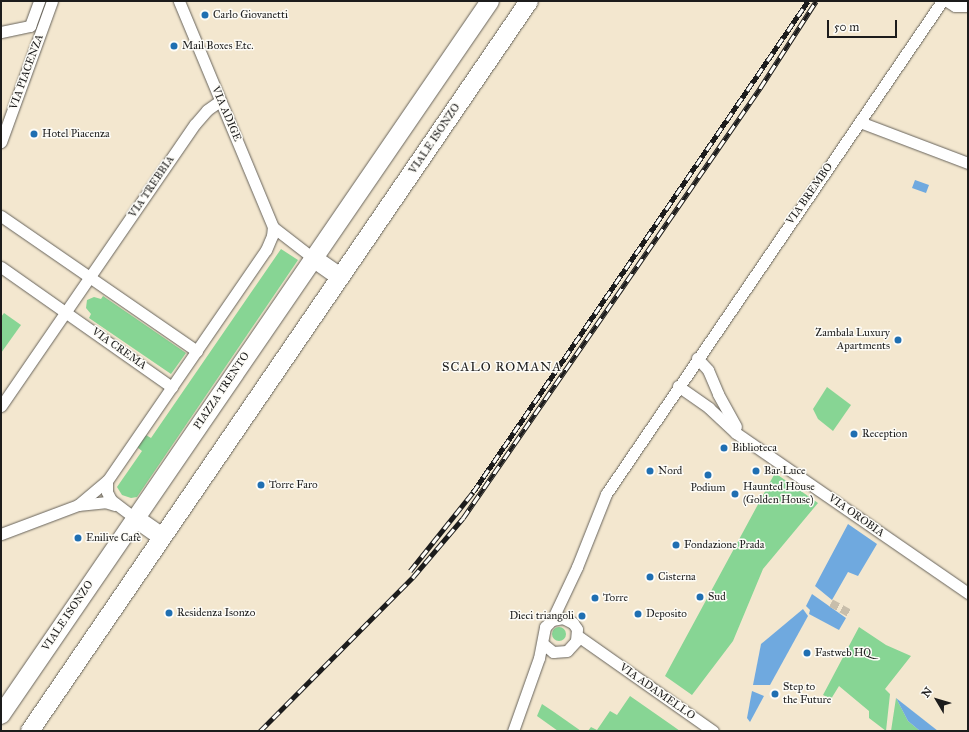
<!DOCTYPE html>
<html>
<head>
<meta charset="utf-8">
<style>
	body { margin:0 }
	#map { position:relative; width:969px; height:732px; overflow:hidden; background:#f3e7cf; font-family:"IM FELL Great Primer",serif }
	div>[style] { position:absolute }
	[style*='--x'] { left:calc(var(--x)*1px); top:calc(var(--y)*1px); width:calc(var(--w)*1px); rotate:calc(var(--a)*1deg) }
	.green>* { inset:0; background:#87d594 }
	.round { border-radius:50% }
	.water>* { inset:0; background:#6fa9df }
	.pedestrian-tunnel>* { height:8px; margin-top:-4px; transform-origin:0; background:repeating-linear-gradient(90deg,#c8beab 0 8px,transparent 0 12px) }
	.roads { filter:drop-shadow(0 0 1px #67635b) drop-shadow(0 0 1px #67635b) }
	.minor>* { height:11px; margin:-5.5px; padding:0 5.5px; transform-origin:5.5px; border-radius:5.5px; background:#fff }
	.primary>* { height:18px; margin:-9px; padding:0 9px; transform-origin:9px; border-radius:9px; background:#fff }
	.rail>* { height:4.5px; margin-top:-2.25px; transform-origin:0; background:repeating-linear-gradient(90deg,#fdfcf7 0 9px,#1c1c1c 0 18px); box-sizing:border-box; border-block:1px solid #1c1c1c }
	.dots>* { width:11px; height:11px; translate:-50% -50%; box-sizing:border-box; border:2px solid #fdfcf7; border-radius:50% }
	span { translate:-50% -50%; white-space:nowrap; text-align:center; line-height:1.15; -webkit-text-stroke:3px #fdfcf7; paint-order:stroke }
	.poi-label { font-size:11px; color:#1c1c1c }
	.left { translate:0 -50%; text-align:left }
	.right { translate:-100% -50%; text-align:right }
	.street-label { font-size:11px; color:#1c1c1c }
	.quarter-label { font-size:13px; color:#1c1c1c; letter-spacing:1px }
	.frame { position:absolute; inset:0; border:2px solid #1c1c1c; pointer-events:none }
	.north { position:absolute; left:917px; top:680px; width:40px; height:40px; -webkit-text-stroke:3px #fdfcf7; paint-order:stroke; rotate:308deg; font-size:11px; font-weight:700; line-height:16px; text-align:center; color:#1c1c1c }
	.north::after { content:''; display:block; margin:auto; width:14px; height:18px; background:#1c1c1c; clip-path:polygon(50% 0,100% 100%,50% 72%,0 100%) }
	.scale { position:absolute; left:827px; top:20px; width:70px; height:18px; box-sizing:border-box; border:2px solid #1c1c1c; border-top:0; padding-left:5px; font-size:12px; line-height:14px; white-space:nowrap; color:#1c1c1c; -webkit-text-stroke:3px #fdfcf7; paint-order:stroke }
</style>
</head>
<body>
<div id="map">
	<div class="green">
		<i style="clip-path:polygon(281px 249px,298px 260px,137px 497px,131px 498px,122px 495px,117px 487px,142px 451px,137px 447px,146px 435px,151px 438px)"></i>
		<i style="clip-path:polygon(103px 296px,186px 353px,171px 374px,89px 318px,91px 314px,86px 308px,87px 300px,94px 297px,101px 299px)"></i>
		<i style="clip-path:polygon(4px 313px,21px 325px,1px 353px,1px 317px)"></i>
		<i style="clip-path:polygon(827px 387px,851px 405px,833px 431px,818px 419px,813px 409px)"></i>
		<i style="clip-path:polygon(775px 473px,818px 503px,763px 569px,733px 641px,692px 695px,665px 676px)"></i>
		<i class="round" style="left:552px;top:627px;width:14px;height:14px"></i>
		<i style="clip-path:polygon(859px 627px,886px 645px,911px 656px,885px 689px,890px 694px,886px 731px,869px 718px,869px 711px,839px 686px,831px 699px,823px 695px)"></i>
		<i style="clip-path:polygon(630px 696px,673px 726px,680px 731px,588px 731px,591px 727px,597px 730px,610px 711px,617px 715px)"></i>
		<i style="clip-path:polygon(896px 698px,908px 721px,920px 731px,891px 731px)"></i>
		<i style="clip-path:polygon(542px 704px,554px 712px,581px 731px,558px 731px,537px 716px)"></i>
	</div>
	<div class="water">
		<i style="clip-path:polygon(915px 180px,929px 185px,926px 193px,912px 188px)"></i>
		<i style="clip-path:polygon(848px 524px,877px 544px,858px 576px,848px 572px,832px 600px,815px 586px)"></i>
		<i style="clip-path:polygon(812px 594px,846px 618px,839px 630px,809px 614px,810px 610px,806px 606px)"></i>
		<i style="clip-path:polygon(803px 609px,808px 616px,770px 685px,753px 685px,761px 644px)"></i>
		<i style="clip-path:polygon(752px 691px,764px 696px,750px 722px,747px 718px)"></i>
		<i style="clip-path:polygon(896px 698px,938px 731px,920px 731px,908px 721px)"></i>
	</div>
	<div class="pedestrian-tunnel">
		<i style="--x:831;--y:603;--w:21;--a:29"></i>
	</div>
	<div class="roads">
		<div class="minor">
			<i style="--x:947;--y:1;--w:9;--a:32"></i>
			<i style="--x:955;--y:6;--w:13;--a:0"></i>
			<i style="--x:1;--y:32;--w:30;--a:-12"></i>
			<i style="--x:30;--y:26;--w:27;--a:-70"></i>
			<i style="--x:860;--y:122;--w:116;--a:20.8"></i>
			<i style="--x:1;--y:142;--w:150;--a:-70.1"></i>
			<i style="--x:1;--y:216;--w:238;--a:34.6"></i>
			<i style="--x:273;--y:227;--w:51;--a:37.8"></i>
			<i style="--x:1;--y:267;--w:209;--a:35.1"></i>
			<i style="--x:697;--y:358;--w:16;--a:47"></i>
			<i style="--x:708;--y:370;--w:26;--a:67"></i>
			<i style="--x:718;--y:394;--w:37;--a:61"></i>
			<i style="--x:678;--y:386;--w:38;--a:35"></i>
			<i style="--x:709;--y:408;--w:37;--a:43"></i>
			<i style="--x:736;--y:433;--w:282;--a:34.6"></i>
			<i style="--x:1;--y:406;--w:342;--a:-55.5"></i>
			<i style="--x:195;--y:124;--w:18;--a:-49"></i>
			<i style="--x:207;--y:110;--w:16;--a:-35"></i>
			<i style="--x:107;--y:481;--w:11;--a:90"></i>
			<i style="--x:107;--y:492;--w:9;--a:63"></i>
			<i style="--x:111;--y:500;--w:30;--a:37"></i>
			<i style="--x:78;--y:505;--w:38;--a:-40"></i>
			<i style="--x:107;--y:481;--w:280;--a:-55.5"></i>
			<i style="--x:266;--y:250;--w:15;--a:-67"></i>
			<i style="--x:272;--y:236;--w:9;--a:-84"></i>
			<i style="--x:273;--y:227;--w:245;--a:-112.6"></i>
			<i style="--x:1;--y:534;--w:82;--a:-20.6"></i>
			<i style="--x:78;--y:505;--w:27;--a:-6"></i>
			<i style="--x:105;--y:502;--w:10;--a:17"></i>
			<i style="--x:552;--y:620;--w:59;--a:-64.7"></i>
			<i style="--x:577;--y:567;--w:79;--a:-68.3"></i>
			<i style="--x:606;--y:494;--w:597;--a:-55.72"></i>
			<i style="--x:578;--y:636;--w:165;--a:35.1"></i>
			<i style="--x:513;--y:731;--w:77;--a:-70.4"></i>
			<i style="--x:539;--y:658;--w:32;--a:-79"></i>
			<i style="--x:545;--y:627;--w:10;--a:-45"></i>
			<i style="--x:552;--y:620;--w:11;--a:-10"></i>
			<i style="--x:563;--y:618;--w:11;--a:27"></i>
			<i style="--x:573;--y:623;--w:7;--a:56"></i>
			<i style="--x:577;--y:629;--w:12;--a:95"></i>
			<i style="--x:576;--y:641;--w:13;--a:132"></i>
			<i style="--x:567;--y:651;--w:14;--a:176"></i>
			<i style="--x:553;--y:652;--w:13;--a:-141"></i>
		</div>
		<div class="primary">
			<i style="--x:313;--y:258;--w:33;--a:35"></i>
			<i style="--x:135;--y:518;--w:33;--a:35"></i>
			<i style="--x:1;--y:715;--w:865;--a:-55.59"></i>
			<i style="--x:30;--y:731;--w:884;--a:-55.64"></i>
		</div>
	</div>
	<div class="rail">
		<i style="--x:410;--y:571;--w:101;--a:-51.4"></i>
		<i style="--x:473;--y:492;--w:594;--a:-55.7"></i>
		<i style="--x:260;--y:731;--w:217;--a:-45.2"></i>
		<i style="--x:413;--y:577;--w:77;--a:-49.7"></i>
		<i style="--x:463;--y:518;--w:523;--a:-55.37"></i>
		<i style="--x:760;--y:88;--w:103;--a:-57.2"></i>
	</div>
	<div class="dots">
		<i style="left:205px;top:15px;background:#1f6fb2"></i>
		<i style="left:174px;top:46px;background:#1f6fb2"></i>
		<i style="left:34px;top:134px;background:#1f6fb2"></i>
		<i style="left:898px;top:340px;background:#1f6fb2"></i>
		<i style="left:854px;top:434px;background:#1f6fb2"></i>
		<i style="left:724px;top:448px;background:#1f6fb2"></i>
		<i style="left:650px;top:471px;background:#1f6fb2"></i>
		<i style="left:756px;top:471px;background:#1f6fb2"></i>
		<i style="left:708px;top:475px;background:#1f6fb2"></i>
		<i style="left:261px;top:485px;background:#1f6fb2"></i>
		<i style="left:735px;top:494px;background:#1f6fb2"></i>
		<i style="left:78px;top:538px;background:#1f6fb2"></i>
		<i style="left:676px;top:545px;background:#1f6fb2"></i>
		<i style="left:650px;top:577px;background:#1f6fb2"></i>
		<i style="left:700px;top:597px;background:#1f6fb2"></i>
		<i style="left:595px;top:598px;background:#1f6fb2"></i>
		<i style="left:169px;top:613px;background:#1f6fb2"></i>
		<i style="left:638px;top:614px;background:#1f6fb2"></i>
		<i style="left:582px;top:616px;background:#1f6fb2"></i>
		<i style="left:807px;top:653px;background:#1f6fb2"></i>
		<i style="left:775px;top:694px;background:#1f6fb2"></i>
	</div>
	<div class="poi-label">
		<span class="left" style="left:213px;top:15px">Carlo Giovanetti</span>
		<span class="left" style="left:182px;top:46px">Mail Boxes Etc.</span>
		<span class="left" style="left:42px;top:134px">Hotel Piacenza</span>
		<span class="right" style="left:890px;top:340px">Zambala Luxury<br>Apartments</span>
		<span class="left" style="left:862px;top:434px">Reception</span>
		<span class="left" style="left:732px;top:448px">Biblioteca</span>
		<span class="left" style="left:658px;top:471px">Nord</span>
		<span class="left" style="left:764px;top:471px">Bar Luce</span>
		<span class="left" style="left:269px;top:485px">Torre Faro</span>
		<span style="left:708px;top:488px">Podium</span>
		<span class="left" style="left:743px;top:494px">Haunted House<br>(Golden House)</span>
		<span class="left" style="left:86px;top:538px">Enilive Cafè</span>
		<span class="left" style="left:684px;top:545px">Fondazione Prada</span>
		<span class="left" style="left:658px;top:577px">Cisterna</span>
		<span class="left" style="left:708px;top:597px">Sud</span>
		<span class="left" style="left:603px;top:598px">Torre</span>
		<span class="left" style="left:177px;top:613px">Residenza Isonzo</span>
		<span class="left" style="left:646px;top:614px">Deposito</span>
		<span class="right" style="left:574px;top:616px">Dieci triangoli</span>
		<span class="left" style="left:815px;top:653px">Fastweb HQ</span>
		<span class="left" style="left:783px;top:694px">Step to<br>the Future</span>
	</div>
	<div class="street-label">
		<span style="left:27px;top:72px;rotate:-70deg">VIA PIACENZA</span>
		<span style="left:226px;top:114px;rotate:67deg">VIA ADIGE</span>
		<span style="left:435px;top:139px;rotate:-56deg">VIALE ISONZO</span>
		<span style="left:152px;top:187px;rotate:-56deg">VIA TREBBIA</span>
		<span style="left:810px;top:194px;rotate:-55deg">VIA BREMBO</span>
		<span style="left:119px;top:349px;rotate:35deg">VIA CREMA</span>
		<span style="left:222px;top:391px;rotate:-56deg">PIAZZA TRENTO</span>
		<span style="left:856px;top:516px;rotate:35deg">VIA OROBIA</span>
		<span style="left:68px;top:616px;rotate:-56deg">VIALE ISONZO</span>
		<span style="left:657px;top:692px;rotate:35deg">VIA ADAMELLO</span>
	</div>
	<div class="quarter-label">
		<span style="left:502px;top:367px">SCALO ROMANA</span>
	</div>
	<div class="frame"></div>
	<div class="north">N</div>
	<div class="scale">50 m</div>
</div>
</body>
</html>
